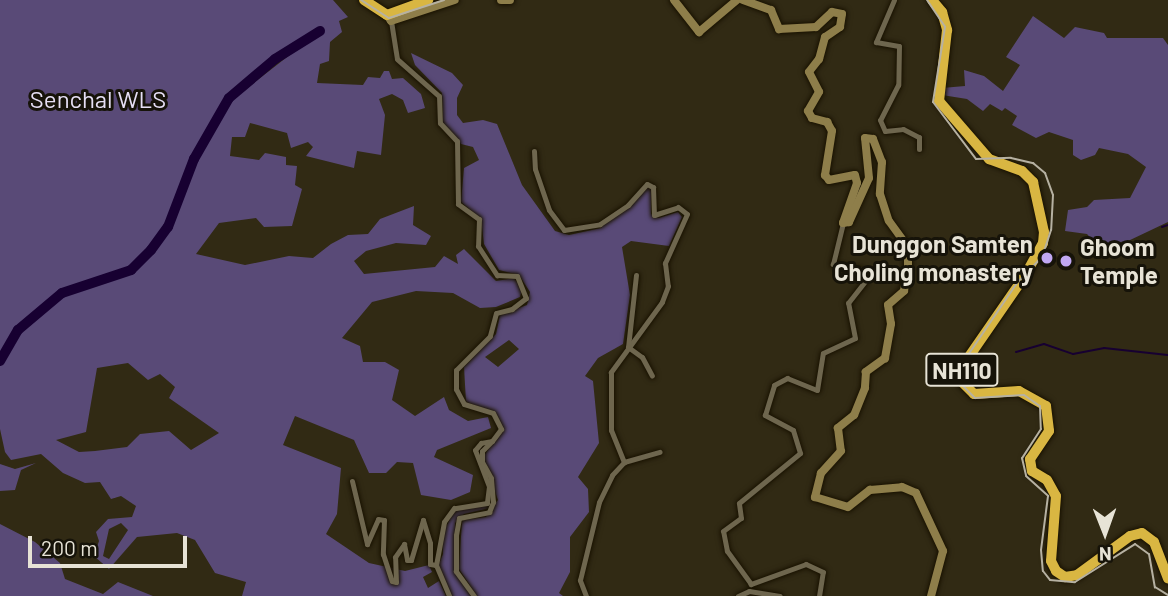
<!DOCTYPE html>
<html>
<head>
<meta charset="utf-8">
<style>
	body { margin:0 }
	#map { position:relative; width:1168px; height:596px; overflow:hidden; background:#312a14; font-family:Barlow,sans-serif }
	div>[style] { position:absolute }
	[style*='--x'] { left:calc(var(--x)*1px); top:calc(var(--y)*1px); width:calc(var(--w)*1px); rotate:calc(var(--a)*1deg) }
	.green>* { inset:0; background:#594a77 }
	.stream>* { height:2px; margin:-1px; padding:0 1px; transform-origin:1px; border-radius:1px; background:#170031 }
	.river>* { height:10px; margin:-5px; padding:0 5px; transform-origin:5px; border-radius:5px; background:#170031 }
	.roads { filter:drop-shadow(0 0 2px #191200) drop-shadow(0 0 2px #191200) }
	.street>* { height:5px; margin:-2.5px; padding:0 2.5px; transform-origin:2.5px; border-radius:2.5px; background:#6e664e }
	.secondary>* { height:8px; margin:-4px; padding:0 4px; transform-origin:4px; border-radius:4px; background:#8e7e4a }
	.highway>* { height:10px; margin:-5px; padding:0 5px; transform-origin:5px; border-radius:5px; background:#d9b642 }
	.rail>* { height:2px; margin:-1px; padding:0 1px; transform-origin:1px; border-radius:1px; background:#b6b1a2 }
	.dots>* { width:19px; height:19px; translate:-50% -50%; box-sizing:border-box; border:4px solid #161309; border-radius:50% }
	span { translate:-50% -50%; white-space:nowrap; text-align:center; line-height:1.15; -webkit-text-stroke:6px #161309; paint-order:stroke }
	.shield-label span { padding:2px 5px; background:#161309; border:2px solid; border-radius:5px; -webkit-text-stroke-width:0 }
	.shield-label { font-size:23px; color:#e7e3d6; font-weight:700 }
	.park-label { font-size:24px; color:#e6dff5 }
	.poi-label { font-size:24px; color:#e7e3d6; font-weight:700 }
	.right { translate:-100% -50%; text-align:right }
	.left { translate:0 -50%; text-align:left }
	.north { position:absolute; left:1070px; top:498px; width:70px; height:70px; -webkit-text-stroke:5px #161309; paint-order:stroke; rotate:179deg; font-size:19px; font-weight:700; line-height:28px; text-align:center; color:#e7e3d6 }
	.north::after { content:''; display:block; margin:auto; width:24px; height:32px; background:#e7e3d6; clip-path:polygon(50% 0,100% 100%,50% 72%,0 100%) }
	.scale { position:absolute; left:28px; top:536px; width:159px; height:32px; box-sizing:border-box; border:4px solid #e7e3d6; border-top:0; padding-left:9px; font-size:21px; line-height:24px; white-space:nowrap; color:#e7e3d6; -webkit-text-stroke:5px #161309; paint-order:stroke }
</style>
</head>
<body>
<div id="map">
	<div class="green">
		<i style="clip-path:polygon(evenodd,0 0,333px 0,348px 17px,339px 21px,342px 32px,330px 42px,329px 61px,320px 64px,317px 83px,363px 85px,368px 77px,380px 78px,384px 71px,389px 71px,392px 79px,403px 78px,421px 94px,425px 108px,408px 113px,403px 100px,392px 94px,379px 99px,385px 115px,381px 155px,357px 151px,354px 168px,306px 156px,313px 147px,308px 142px,291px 148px,287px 133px,250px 123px,245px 137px,232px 137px,230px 156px,259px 160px,265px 153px,286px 157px,286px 165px,297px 166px,295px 185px,302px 189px,292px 226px,264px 227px,256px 218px,219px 223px,196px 254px,245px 265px,289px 256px,313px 258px,331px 244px,348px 235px,368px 234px,380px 219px,414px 206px,413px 225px,431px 236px,426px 245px,396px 243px,366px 251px,354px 261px,364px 274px,435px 267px,444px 256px,458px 264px,456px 255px,464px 249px,496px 281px,514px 278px,522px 289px,520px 297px,496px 307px,480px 308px,453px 293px,416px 291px,372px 302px,342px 338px,360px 346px,363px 362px,385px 362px,399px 370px,392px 400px,415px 416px,444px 397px,449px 410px,468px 421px,488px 417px,491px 428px,437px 450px,434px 457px,473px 475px,470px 492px,451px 500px,421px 495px,413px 463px,397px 462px,386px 473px,369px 473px,354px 440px,295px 416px,283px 445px,341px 468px,337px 514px,326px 534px,369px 563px,405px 571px,429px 565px,432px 572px,423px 577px,428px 588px,439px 581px,446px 596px,242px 596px,246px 582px,215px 573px,195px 540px,177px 533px,137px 537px,109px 569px,94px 556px,99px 541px,96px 532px,108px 519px,132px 517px,136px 506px,121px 496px,111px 499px,100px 482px,85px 483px,63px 473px,41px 454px,11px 460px,5px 452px,0 429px,0 365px,21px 333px,63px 295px,132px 272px,171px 228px,197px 159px,232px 100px,323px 29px,273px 57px,228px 97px,192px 158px,167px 227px,130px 269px,60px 292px,17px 329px,0 358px,0 0,128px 363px,148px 380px,160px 374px,175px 387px,169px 398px,219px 433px,191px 450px,169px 431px,140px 434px,127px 447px,95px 451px,79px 452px,56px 440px,86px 432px,97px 368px,128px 363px,0 0,121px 523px,128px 530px,109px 559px,103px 556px,109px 529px,121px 523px)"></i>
		<i style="clip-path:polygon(1033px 16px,1064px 38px,1075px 27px,1104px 33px,1107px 38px,1163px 38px,1168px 45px,1168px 222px,1128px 241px,1097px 245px,1087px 234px,1065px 231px,1068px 210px,1087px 207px,1094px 200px,1130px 198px,1146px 167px,1128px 154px,1099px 148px,1095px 155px,1081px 160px,1073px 155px,1073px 140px,1049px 132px,1036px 138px,1012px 125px,1017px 116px,1005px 108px,1002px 111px,990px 104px,983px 111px,967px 99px,942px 95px,942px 88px,965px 86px,964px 70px,984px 76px,1003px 91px,1020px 65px,1006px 57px)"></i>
		<i style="clip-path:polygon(evenodd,411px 53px,452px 73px,463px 85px,457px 98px,457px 115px,463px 123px,483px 120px,497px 124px,522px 185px,555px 231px,569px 235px,601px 228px,608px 218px,631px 206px,646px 186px,651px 189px,651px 214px,659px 218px,678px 212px,682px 217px,669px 246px,631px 241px,622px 247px,630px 295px,623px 344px,598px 358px,585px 376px,593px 381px,599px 443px,578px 477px,588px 489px,589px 512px,570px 537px,570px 572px,559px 593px,563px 596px,477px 596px,459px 569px,462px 520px,486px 517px,498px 500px,483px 457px,503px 429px,496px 413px,466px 402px,464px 367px,496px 334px,500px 315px,527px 305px,530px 292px,519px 275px,499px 270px,484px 244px,481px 219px,461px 202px,464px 168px,479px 160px,473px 147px,461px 144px,443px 124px,442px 93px,415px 65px,411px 53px,509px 340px,519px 349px,498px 367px,485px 357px,509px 340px)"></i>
		<i style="clip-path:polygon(483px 445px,480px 450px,493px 486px,490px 508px,464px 514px,455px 523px,455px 571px,471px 596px,451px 596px,438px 566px,443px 554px,442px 534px,455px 510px,487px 505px,490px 494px,477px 451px)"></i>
		<i style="clip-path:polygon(36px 463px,21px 470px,15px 490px,0 491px,0 464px,15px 469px)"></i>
		<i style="clip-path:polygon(0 524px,35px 542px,60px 563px,65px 579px,103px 594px,118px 582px,153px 596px,0 596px)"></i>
	</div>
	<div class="stream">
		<i style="--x:1162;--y:227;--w:6;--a:-18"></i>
		<i style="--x:1016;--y:352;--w:29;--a:-16"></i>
		<i style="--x:1044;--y:344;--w:31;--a:19"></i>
		<i style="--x:1073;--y:354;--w:32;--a:-11"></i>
		<i style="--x:1104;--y:348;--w:64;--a:6.2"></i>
	</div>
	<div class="river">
		<i style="--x:0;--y:361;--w:36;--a:-60"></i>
		<i style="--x:18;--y:330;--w:57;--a:-40.1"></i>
		<i style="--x:62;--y:293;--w:73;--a:-18.4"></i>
		<i style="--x:131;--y:270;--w:28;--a:-45"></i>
		<i style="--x:151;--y:250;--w:29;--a:-54"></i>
		<i style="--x:168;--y:227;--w:73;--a:-69.1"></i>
		<i style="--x:194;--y:159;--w:70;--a:-60.2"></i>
		<i style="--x:229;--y:98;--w:60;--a:-40.3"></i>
		<i style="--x:275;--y:59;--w:53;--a:-31.9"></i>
	</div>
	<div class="roads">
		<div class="street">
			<i style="--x:894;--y:0;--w:46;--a:113.2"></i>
			<i style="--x:876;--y:42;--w:23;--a:10"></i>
			<i style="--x:899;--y:46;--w:39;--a:91"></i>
			<i style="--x:898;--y:85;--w:39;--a:117"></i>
			<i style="--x:880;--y:120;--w:12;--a:66"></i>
			<i style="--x:885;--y:131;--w:18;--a:-6"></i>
			<i style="--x:903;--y:129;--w:18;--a:27"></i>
			<i style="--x:919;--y:137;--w:12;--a:90"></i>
			<i style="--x:391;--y:21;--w:38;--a:81"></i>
			<i style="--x:397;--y:59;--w:56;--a:41.4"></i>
			<i style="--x:439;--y:96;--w:27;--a:88"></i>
			<i style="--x:440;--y:123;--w:25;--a:47"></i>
			<i style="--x:457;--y:141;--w:63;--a:89.1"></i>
			<i style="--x:458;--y:204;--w:26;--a:36"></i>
			<i style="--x:479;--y:219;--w:27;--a:92"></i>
			<i style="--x:478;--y:246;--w:35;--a:57"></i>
			<i style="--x:497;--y:275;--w:20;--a:3"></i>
			<i style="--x:517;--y:276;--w:24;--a:68"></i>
			<i style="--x:526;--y:298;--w:18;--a:142"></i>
			<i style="--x:512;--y:309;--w:16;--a:166"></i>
			<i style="--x:496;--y:313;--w:24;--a:105"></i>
			<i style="--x:490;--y:336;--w:48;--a:135"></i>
			<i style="--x:456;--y:370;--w:19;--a:90"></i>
			<i style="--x:456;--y:389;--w:17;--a:62"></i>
			<i style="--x:464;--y:404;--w:30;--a:17"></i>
			<i style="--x:493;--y:413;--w:18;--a:63"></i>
			<i style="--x:501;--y:429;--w:15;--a:127"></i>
			<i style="--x:492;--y:441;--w:11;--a:170"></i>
			<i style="--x:481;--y:443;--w:9;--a:131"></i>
			<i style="--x:475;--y:450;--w:39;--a:69"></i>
			<i style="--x:489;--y:486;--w:17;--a:97"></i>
			<i style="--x:487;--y:503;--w:33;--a:171"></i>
			<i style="--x:454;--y:508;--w:17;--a:126"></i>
			<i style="--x:444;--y:522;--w:44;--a:100.5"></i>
			<i style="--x:436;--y:565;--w:34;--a:67"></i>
			<i style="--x:534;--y:151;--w:18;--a:87"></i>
			<i style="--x:535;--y:169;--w:43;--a:71.1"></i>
			<i style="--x:549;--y:210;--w:25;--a:53"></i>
			<i style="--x:564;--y:230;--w:36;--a:-9"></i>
			<i style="--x:600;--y:224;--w:34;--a:-34"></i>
			<i style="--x:628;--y:205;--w:28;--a:-48"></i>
			<i style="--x:647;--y:184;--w:7;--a:27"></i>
			<i style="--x:653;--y:187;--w:28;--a:88"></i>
			<i style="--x:654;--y:215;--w:25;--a:-18"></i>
			<i style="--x:678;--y:207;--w:11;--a:38"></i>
			<i style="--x:687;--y:214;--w:54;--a:114.2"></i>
			<i style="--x:665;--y:263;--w:23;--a:83"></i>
			<i style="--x:668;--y:286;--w:17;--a:111"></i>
			<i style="--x:662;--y:302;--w:87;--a:126.1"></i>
			<i style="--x:611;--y:372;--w:58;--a:90"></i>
			<i style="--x:611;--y:430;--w:35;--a:68"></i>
			<i style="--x:636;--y:275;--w:72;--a:96.3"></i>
			<i style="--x:628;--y:347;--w:17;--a:36"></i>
			<i style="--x:642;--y:357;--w:21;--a:62"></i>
			<i style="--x:352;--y:481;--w:65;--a:76.6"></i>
			<i style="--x:367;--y:544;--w:27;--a:-66"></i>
			<i style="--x:378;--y:519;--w:6;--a:9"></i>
			<i style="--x:384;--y:520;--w:34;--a:92"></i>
			<i style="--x:383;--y:554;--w:28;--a:72"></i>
			<i style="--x:392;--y:581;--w:4;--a:14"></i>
			<i style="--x:396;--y:582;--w:25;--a:-92"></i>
			<i style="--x:395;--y:557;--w:16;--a:-55"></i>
			<i style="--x:404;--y:544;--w:16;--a:79"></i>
			<i style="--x:407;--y:560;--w:4;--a:0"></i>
			<i style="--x:411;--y:560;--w:42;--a:-73.3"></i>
			<i style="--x:423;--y:520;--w:24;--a:73"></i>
			<i style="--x:430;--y:543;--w:21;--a:90"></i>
			<i style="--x:430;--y:564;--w:6;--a:9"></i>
			<i style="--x:474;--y:596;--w:31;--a:-126"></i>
			<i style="--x:456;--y:571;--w:36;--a:-90"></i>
			<i style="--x:456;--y:535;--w:17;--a:-80"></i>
			<i style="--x:459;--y:518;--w:31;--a:-11"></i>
			<i style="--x:489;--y:512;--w:11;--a:-68"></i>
			<i style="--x:493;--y:502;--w:24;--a:-95"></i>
			<i style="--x:491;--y:478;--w:18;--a:-119"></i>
			<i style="--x:482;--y:462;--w:11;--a:-90"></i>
			<i style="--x:482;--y:451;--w:14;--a:-45"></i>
			<i style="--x:586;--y:596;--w:17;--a:-111"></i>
			<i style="--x:580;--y:580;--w:80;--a:-76.3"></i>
			<i style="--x:599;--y:502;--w:30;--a:-64"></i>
			<i style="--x:612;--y:475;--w:18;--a:-47"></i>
			<i style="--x:624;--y:462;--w:37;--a:-16"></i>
			<i style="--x:738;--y:596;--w:12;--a:-24"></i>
			<i style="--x:749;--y:591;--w:31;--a:9"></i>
			<i style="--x:819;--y:596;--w:24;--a:-81"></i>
			<i style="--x:823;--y:572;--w:19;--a:-155"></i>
			<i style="--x:806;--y:564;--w:59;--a:160"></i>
			<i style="--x:751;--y:584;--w:41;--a:-126"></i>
			<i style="--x:727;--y:551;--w:20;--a:-101"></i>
			<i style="--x:723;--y:531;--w:22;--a:-36"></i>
			<i style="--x:741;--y:518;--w:15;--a:-98"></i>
			<i style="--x:739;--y:503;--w:79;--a:-39.3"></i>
			<i style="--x:800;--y:453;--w:24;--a:-107"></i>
			<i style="--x:793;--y:430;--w:32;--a:-152"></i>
			<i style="--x:765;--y:415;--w:31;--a:-73"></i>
			<i style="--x:774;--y:385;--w:15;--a:-28"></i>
			<i style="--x:787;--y:378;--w:32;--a:22"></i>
			<i style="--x:817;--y:390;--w:37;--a:-81"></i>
			<i style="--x:823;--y:353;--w:35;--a:-25"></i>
			<i style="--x:855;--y:338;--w:36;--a:-101"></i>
			<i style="--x:848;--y:303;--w:28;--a:-52"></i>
			<i style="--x:865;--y:281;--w:12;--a:-110"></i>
			<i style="--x:861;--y:270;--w:29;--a:-168"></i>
			<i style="--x:833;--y:264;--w:42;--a:-76.3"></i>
		</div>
		<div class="secondary">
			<i style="--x:501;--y:0;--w:9;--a:0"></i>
			<i style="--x:674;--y:0;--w:41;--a:52"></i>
			<i style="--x:699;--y:32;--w:50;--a:-40.1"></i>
			<i style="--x:743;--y:0;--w:30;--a:20"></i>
			<i style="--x:771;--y:10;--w:21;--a:67"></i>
			<i style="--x:779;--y:29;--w:37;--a:-3"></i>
			<i style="--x:816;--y:27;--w:22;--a:-43"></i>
			<i style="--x:832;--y:12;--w:10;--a:11"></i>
			<i style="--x:842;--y:14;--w:13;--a:99"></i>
			<i style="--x:840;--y:27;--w:18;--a:146"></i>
			<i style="--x:825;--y:37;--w:23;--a:105"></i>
			<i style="--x:819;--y:59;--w:16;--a:128"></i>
			<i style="--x:809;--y:72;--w:22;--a:63"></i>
			<i style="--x:819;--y:92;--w:22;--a:120"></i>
			<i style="--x:808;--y:111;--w:8;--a:60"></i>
			<i style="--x:812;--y:118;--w:16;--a:15"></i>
			<i style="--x:827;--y:122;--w:10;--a:61"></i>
			<i style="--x:832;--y:131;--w:45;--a:99"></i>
			<i style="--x:825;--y:175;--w:6;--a:51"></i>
			<i style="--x:829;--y:180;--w:26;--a:-11"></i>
			<i style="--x:855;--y:175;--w:8;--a:76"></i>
			<i style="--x:857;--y:183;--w:42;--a:109.3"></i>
			<i style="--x:843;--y:223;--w:6;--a:-9"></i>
			<i style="--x:849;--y:222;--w:48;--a:-65.6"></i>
			<i style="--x:869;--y:178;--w:40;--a:-95.7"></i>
			<i style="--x:865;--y:138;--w:8;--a:7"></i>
			<i style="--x:873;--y:139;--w:25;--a:69"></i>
			<i style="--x:882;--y:162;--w:32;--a:94"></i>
			<i style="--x:880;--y:194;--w:28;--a:72"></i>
			<i style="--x:889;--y:221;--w:32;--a:54"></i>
			<i style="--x:908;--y:247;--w:19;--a:90"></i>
			<i style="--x:908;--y:266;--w:25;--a:99"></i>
			<i style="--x:904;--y:291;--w:21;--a:139"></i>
			<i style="--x:888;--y:305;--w:19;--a:81"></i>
			<i style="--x:891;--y:324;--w:35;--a:100"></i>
			<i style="--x:885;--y:358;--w:24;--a:144"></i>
			<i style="--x:866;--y:372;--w:16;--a:94"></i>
			<i style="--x:865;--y:388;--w:29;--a:112"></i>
			<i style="--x:854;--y:415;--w:21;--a:141"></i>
			<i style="--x:838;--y:428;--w:23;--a:83"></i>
			<i style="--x:841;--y:451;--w:30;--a:132"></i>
			<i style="--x:821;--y:473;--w:25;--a:104"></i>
			<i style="--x:815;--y:497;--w:34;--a:17"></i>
			<i style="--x:848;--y:507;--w:28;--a:-38"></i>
			<i style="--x:870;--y:490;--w:32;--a:-5"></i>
			<i style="--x:902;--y:487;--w:15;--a:23"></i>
			<i style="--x:916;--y:493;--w:64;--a:65"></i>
			<i style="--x:943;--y:551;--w:47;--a:104.9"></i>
			<i style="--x:387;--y:15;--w:7;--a:56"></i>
			<i style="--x:391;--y:21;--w:67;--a:-18.2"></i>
		</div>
		<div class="highway">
			<i style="--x:364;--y:0;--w:27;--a:33"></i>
			<i style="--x:387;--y:15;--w:44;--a:-20.1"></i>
			<i style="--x:932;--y:0;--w:16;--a:50"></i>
			<i style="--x:942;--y:12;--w:19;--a:74"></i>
			<i style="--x:947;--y:30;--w:71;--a:96.4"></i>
			<i style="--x:939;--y:101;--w:77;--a:49.2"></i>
			<i style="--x:989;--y:159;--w:35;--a:20"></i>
			<i style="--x:1022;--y:171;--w:16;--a:45"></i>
			<i style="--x:1033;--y:182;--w:51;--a:77.6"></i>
			<i style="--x:1044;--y:232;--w:11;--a:95"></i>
			<i style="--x:1043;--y:243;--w:39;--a:119"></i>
			<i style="--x:1024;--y:277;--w:102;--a:124.6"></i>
			<i style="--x:966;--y:361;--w:21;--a:101"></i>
			<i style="--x:962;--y:382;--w:17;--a:45"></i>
			<i style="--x:974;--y:394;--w:45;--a:-3.8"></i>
			<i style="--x:1019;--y:391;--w:31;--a:29"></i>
			<i style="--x:1046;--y:406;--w:25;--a:83"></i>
			<i style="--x:1049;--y:431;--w:34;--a:124"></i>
			<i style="--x:1030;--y:459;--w:12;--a:81"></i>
			<i style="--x:1032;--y:471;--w:17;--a:31"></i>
			<i style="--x:1047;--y:480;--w:18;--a:61"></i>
			<i style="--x:1056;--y:496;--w:65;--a:94.4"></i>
			<i style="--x:1051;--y:561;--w:11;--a:63"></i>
			<i style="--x:1056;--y:571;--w:11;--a:34"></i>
			<i style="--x:1065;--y:577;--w:12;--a:-9"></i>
			<i style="--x:1077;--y:575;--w:66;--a:-36.3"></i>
			<i style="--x:1130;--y:536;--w:12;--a:-14"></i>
			<i style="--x:1142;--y:533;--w:15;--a:37"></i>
			<i style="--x:1154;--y:542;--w:39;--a:69"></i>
		</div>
	</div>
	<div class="rail">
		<i style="--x:361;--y:0;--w:33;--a:33"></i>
		<i style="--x:389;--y:18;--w:58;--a:-18.1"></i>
		<i style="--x:927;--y:0;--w:32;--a:56"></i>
		<i style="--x:945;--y:27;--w:76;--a:99.1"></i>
		<i style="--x:933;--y:102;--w:71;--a:53"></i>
		<i style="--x:976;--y:159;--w:35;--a:-2"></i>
		<i style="--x:1011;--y:158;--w:23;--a:13"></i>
		<i style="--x:1033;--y:163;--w:16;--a:40"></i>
		<i style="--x:1045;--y:173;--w:23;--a:70"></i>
		<i style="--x:1053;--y:195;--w:35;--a:93"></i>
		<i style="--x:1051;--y:230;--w:28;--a:108"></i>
		<i style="--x:1042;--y:257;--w:36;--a:134"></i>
		<i style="--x:1017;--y:283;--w:98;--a:124.2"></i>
		<i style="--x:962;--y:364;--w:20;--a:93"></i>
		<i style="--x:961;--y:384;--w:20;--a:45"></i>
		<i style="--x:975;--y:398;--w:49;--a:-3.5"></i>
		<i style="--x:1024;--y:395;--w:19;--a:35"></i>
		<i style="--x:1040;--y:406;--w:23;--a:88"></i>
		<i style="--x:1041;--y:429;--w:35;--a:123"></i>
		<i style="--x:1022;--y:458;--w:18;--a:77"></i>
		<i style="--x:1026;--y:476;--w:30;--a:42"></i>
		<i style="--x:1048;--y:496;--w:54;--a:97.4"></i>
		<i style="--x:1041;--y:550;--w:21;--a:85"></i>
		<i style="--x:1043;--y:571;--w:11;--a:52"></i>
		<i style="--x:1050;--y:580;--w:25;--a:5"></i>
		<i style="--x:1075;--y:582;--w:71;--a:-32.3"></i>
		<i style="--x:1135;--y:544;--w:17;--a:36"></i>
		<i style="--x:1149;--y:554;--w:34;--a:80"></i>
		<i style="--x:1155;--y:587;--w:15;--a:32"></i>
	</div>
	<div class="dots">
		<i style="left:1047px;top:258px;background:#c1a8f3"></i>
		<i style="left:1066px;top:261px;background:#c1a8f3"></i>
	</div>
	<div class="shield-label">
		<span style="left:962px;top:370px">NH110</span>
	</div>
	<div class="park-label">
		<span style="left:98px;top:99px">Senchal WLS</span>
	</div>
	<div class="poi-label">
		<span class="right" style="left:1033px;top:258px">Dunggon Samten<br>Choling monastery</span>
		<span class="left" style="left:1080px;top:261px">Ghoom<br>Temple</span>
	</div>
	<div class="north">N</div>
	<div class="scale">200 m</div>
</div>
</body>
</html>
